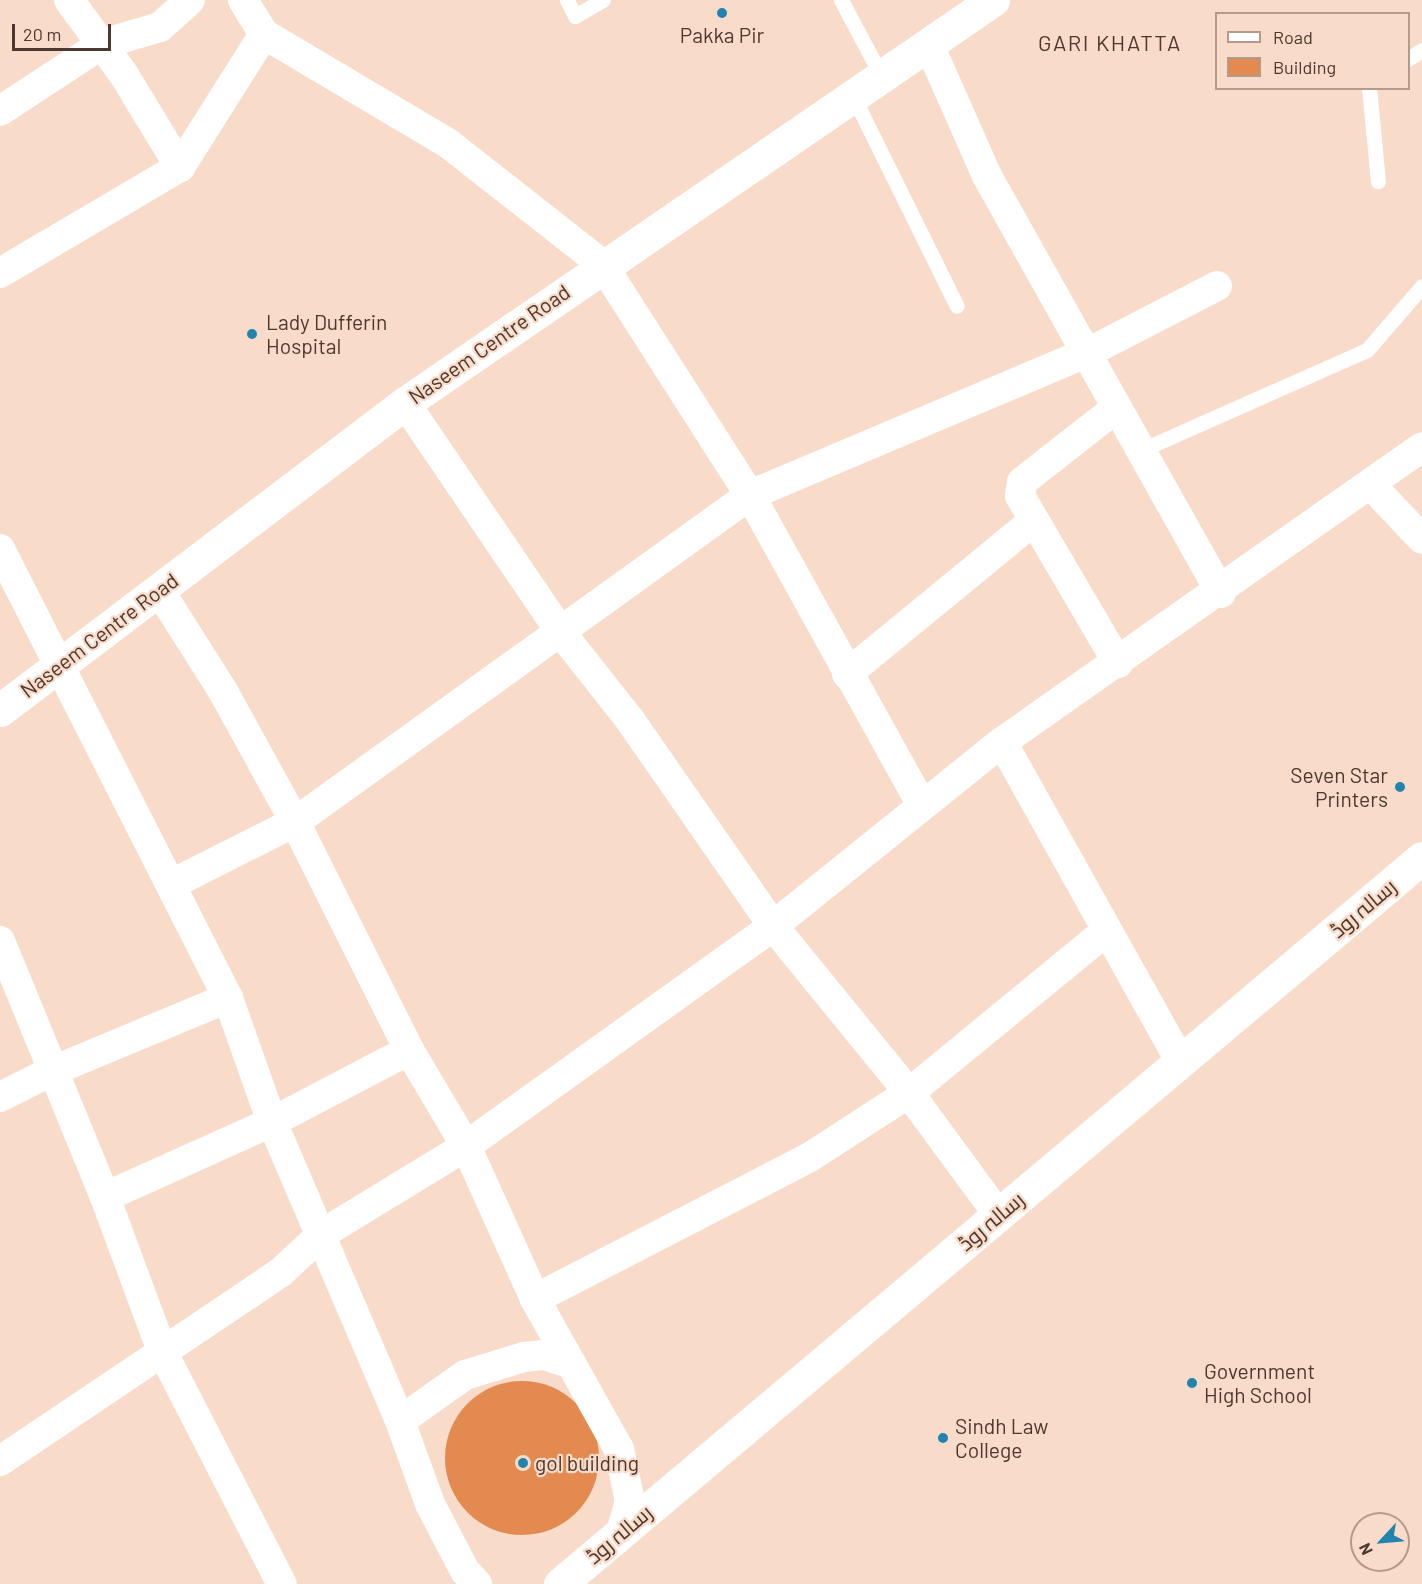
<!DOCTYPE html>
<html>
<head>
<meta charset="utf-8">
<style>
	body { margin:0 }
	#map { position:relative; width:1422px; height:1584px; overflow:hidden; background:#f9dbc9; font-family:Barlow,Cairo,sans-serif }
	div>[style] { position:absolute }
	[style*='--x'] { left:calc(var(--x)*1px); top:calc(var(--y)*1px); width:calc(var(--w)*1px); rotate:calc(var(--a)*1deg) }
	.building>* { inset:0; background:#e28a50 }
	.round { border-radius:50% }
	.service>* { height:15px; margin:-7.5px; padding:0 7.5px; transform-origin:7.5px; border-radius:7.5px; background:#fff }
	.minor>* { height:30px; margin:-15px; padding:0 15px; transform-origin:15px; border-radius:15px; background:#fff }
	.tertiary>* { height:33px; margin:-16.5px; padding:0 16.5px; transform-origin:16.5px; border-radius:16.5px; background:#fff }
	.dots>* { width:16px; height:16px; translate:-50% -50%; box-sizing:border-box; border:3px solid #f9dbc9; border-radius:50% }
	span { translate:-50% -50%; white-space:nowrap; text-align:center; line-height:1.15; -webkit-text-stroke:4.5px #f9dbc9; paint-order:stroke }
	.poi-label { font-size:21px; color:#4c382c }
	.left { translate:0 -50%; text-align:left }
	.right { translate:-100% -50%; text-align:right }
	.street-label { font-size:21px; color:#4c382c }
	.neighbourhood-label { font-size:22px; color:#4c382c; letter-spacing:1.5px }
	.legend { position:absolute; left:1215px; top:12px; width:195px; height:78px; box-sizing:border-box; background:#f9dbc9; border:2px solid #b49a8a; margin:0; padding:8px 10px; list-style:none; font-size:18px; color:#4c382c }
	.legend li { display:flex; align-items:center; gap:12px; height:30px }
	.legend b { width:30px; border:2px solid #b49a8a }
	.north { position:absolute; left:1350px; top:1512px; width:60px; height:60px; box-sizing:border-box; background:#f9dbc9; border:2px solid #b49a8a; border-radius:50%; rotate:244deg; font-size:16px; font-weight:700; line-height:24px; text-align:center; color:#4c382c }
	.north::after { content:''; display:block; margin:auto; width:21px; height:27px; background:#2184af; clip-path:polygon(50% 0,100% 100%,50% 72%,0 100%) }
	.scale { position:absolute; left:12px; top:24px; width:99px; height:27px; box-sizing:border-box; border:3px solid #4c382c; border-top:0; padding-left:8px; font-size:18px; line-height:21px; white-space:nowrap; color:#4c382c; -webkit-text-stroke:4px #f9dbc9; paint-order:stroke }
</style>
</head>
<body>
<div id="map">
	<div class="building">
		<i class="round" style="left:445px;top:1381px;width:154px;height:154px"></i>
	</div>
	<div class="service">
		<i style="--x:567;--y:0;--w:18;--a:63"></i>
		<i style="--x:575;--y:16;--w:32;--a:-30"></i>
		<i style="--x:841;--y:0;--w:87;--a:62"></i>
		<i style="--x:1408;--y:59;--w:17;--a:-33"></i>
		<i style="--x:1369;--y:88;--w:94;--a:84.5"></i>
		<i style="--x:853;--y:96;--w:234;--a:63.7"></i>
		<i style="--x:1139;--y:451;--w:249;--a:-23.9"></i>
		<i style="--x:1367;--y:350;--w:84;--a:-49.3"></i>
	</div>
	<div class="minor">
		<i style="--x:69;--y:0;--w:93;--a:53.7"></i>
		<i style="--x:124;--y:75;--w:108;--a:58.7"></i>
		<i style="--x:264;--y:34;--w:215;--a:30.7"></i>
		<i style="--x:449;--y:144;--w:194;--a:38.1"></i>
		<i style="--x:602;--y:264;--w:274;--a:57.4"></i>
		<i style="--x:750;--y:495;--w:353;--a:61"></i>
		<i style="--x:929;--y:45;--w:143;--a:66.1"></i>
		<i style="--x:987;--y:176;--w:478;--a:60.7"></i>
		<i style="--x:0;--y:111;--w:122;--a:-33.3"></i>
		<i style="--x:102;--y:44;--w:60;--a:-16.3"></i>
		<i style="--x:160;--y:27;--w:40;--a:-42"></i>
		<i style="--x:0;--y:273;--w:209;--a:-30.5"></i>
		<i style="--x:180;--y:167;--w:157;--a:-57.7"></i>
		<i style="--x:264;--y:34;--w:40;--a:-122"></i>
		<i style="--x:405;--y:403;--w:274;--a:55.8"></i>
		<i style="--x:559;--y:630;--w:115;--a:51.7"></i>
		<i style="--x:630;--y:720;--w:251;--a:55.2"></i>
		<i style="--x:773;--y:926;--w:215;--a:50.8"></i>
		<i style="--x:909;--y:1093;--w:150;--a:53.7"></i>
		<i style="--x:1115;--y:409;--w:118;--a:141.9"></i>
		<i style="--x:1022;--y:482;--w:14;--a:98"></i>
		<i style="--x:1020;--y:496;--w:194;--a:59.6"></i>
		<i style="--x:1371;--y:485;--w:74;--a:46.6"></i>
		<i style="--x:0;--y:549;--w:504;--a:63.08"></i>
		<i style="--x:228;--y:998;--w:132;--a:70.5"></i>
		<i style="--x:272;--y:1122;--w:325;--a:66.8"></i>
		<i style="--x:400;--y:1421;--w:88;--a:70.1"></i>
		<i style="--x:430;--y:1504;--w:76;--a:62.4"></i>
		<i style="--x:465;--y:1571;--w:18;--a:47"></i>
		<i style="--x:159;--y:590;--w:122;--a:57.7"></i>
		<i style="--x:224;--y:693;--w:147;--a:61.2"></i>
		<i style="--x:295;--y:822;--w:255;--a:63.4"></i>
		<i style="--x:409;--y:1050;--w:112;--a:59.3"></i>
		<i style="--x:466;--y:1146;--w:168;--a:65.7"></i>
		<i style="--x:535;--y:1299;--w:172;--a:60.8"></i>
		<i style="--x:619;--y:1449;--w:53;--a:78.1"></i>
		<i style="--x:630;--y:1501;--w:33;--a:106"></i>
		<i style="--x:847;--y:674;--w:241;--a:-39.4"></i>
		<i style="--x:1002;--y:742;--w:365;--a:60.8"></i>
		<i style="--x:172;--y:884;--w:138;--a:-26.8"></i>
		<i style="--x:295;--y:822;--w:560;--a:-35.7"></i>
		<i style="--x:750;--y:495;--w:368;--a:-22.9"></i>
		<i style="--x:1089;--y:352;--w:144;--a:-27.3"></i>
		<i style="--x:0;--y:941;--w:277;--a:67.7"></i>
		<i style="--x:105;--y:1197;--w:164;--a:69.7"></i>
		<i style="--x:162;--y:1351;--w:262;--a:62.8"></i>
		<i style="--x:0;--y:1097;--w:56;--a:-26.6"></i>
		<i style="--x:50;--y:1072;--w:193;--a:-22.6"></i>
		<i style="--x:105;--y:1197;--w:183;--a:-24.2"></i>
		<i style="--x:272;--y:1122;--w:155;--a:-27.7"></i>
		<i style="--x:535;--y:1299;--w:309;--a:-27.3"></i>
		<i style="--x:810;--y:1157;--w:118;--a:-32.9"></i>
		<i style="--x:909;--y:1093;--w:255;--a:-39.4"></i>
		<i style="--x:400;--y:1421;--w:80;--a:-35.3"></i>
		<i style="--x:465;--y:1375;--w:62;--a:-17"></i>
		<i style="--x:524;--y:1357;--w:20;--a:-6"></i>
		<i style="--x:544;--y:1355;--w:29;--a:18"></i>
		<i style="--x:0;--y:1461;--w:337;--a:-33.9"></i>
		<i style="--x:280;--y:1273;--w:57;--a:-42.9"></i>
		<i style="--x:322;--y:1234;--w:169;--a:-31.4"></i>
		<i style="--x:466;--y:1146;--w:378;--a:-35.6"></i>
		<i style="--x:773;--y:926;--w:294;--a:-38.8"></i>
		<i style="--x:1002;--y:742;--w:513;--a:-35.08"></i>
	</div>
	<div class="tertiary">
		<i style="--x:0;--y:710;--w:508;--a:-37.16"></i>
		<i style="--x:405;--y:403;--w:713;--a:-34.43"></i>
		<i style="--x:560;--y:1584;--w:1127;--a:-40.11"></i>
	</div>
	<div class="dots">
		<i style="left:722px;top:13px;background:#2184af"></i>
		<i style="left:252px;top:334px;background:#2184af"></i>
		<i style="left:1400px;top:787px;background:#2184af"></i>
		<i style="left:1192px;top:1383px;background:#2184af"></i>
		<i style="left:943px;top:1438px;background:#2184af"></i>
		<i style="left:523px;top:1463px;background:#2184af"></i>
	</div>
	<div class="poi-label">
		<span style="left:722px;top:35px">Pakka Pir</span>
		<span class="left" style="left:266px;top:334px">Lady Dufferin<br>Hospital</span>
		<span class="right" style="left:1388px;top:787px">Seven Star<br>Printers</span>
		<span class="left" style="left:1204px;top:1383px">Government<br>High School</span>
		<span class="left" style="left:955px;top:1438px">Sindh Law<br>College</span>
		<span class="left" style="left:535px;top:1463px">gol building</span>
	</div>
	<div class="street-label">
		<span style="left:489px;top:344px;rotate:-35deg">Naseem Centre Road</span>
		<span style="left:99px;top:635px;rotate:-37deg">Naseem Centre Road</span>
		<span style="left:1363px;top:908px;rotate:-40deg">رسالہ روڈ</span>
		<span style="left:991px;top:1221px;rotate:-40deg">رسالہ روڈ</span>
		<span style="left:619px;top:1534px;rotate:-40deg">رسالہ روڈ</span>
	</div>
	<div class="neighbourhood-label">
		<span style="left:1110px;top:43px">GARI KHATTA</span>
	</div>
	<ul class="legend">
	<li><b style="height:8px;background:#fff"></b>Road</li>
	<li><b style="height:16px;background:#e28a50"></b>Building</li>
	</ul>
	<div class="north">N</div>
	<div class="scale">20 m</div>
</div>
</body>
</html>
